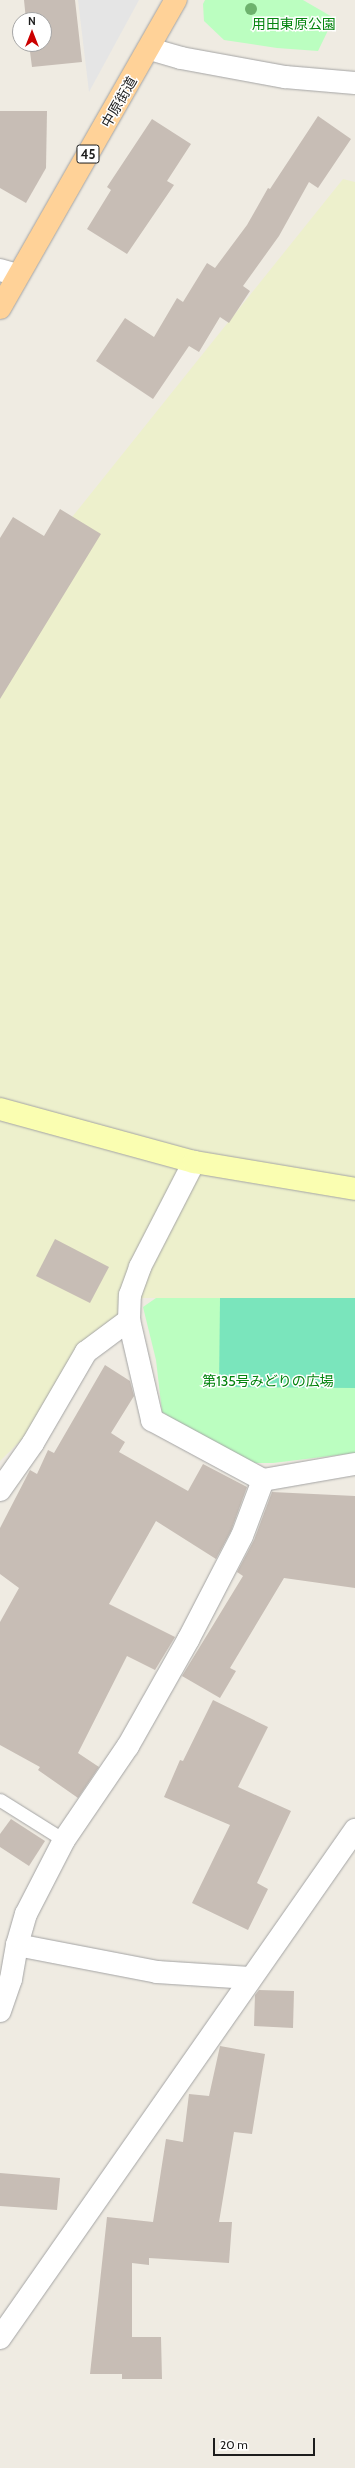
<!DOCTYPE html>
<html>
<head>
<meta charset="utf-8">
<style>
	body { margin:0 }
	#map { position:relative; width:355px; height:2468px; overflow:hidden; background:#efebe2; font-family:Cabin,"Noto Sans JP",sans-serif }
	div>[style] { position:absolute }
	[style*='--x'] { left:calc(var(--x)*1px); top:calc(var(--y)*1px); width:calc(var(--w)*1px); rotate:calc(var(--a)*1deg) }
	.farmland>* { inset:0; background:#edf0cc }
	.park>* { inset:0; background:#bbfec0 }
	.pitch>* { inset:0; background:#7ae5bc }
	.parking>* { inset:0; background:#e5e5e5 }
	.building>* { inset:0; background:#c7bdb5 }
	.roads { filter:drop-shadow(0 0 1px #a4a4a4) drop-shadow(0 0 1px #a4a4a4) }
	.lane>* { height:13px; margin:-6.5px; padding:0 6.5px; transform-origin:6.5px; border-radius:6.5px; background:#fff }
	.street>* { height:22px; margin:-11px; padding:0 11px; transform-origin:11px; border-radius:11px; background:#fff }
	.secondary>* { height:22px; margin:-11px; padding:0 11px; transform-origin:11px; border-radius:11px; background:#fafeb1 }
	.primary>* { height:22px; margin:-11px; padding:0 11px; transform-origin:11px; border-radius:11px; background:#ffd298 }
	.trees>* { width:12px; height:12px; margin:-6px; border-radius:50%; background:#6db26d }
	span { translate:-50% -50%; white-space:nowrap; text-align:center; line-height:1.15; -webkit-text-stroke:3px #fff; paint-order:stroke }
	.shield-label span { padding:1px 3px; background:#fff; border:1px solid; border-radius:3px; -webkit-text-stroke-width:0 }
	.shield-label { font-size:13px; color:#1d1d1d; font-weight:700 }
	.park-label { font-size:14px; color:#03840e }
	.street-label { font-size:14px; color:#1d1d1d }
	.north { position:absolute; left:12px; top:12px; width:40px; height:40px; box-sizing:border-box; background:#fff; border:1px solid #a5a5a5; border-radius:50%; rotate:0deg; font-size:11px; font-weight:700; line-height:16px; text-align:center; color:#1d1d1d }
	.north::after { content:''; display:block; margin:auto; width:14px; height:18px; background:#cb0000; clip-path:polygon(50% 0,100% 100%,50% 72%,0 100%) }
	.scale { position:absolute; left:213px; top:2438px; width:102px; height:18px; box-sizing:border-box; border:2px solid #1d1d1d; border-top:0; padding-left:5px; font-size:12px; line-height:14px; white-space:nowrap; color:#1d1d1d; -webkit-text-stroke:3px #fff; paint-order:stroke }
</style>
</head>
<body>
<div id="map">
	<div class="farmland">
		<i style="clip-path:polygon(343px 179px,355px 182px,355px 1298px,143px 1298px,95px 1355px,70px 1392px,0 1461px,0 607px)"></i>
	</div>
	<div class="park">
		<i style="clip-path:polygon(205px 0,303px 0,334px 18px,318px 51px,277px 48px,224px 40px,204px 21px,203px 4px)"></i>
		<i style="clip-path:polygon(156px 1298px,355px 1298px,355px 1453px,273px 1463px,251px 1463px,235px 1459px,162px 1412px,156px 1360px,143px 1307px)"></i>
	</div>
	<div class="pitch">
		<i style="clip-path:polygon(220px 1298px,355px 1298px,355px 1388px,219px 1387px)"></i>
	</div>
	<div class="parking">
		<i style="clip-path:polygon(78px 0,139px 0,89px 92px)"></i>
	</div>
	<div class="building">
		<i style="clip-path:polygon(24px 0,75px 0,82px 62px,32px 67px,29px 44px,44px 44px,44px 20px,26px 20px)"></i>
		<i style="clip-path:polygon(0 111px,47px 111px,46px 168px,26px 203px,0 188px)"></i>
		<i style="clip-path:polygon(318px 116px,351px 139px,318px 188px,309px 182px,279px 236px,243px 286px,250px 291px,229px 323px,220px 317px,199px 352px,189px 346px,153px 399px,96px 361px,125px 318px,154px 337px,177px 298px,183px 302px,207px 263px,215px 268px,247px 225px,268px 188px,270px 189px)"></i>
		<i style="clip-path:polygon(152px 119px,191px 144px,167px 181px,174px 185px,127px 254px,87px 229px,111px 190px,107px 187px)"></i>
		<i style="clip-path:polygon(60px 509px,101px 534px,0 699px,0 538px,13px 517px,44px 536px)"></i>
		<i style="clip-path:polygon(55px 1239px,109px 1267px,90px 1303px,36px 1276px)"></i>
		<i style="clip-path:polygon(105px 1365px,130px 1381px,134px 1396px,111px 1433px,125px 1442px,119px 1452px,188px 1491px,203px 1464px,247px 1487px,231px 1531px,216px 1559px,156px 1521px,109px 1604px,175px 1637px,155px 1670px,127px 1656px,78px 1753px,99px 1767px,78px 1798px,38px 1770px,40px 1767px,0 1745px,0 1622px,19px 1588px,0 1574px,0 1528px,30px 1470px,37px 1474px,48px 1450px,54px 1453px)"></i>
		<i style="clip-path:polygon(272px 1492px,355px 1496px,355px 1588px,284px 1578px,230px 1668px,236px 1671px,220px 1698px,182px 1676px,243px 1576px,237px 1572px,254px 1540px)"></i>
		<i style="clip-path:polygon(213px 1700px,268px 1727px,238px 1787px,291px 1811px,257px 1883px,268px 1889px,248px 1930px,192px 1903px,230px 1825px,164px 1797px,180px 1760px,183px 1761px)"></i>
		<i style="clip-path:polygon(11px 1819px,45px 1841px,29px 1866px,0 1847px,0 1834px)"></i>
		<i style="clip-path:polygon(259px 1990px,294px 1991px,293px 2028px,254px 2026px,255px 1995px)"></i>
		<i style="clip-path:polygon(220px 2046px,265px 2054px,252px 2134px,234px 2132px,219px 2222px,232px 2222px,229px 2263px,149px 2258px,149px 2265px,132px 2263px,132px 2337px,161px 2337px,162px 2379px,122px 2379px,122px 2374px,90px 2374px,107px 2217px,153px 2222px,166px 2139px,183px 2142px,189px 2094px,209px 2096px)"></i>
		<i style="clip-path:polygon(0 2173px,60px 2178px,57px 2210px,0 2206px)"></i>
	</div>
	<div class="roads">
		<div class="lane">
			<i style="--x:0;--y:1800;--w:75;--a:32"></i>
		</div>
		<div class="street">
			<i style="--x:150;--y:49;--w:32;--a:16"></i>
			<i style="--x:181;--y:58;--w:106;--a:10.4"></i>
			<i style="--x:285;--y:77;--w:70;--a:4.9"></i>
			<i style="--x:0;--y:270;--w:18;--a:16"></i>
			<i style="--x:129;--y:1320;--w:103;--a:77"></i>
			<i style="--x:152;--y:1420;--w:126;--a:28.4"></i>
			<i style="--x:263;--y:1480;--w:93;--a:-9.9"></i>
			<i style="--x:0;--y:1490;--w:57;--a:-54.9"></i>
			<i style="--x:33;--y:1443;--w:105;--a:-59.8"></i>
			<i style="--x:86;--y:1352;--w:54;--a:-36.7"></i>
			<i style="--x:129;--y:1320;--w:25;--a:-88"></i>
			<i style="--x:130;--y:1295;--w:30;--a:-70"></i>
			<i style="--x:140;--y:1267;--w:118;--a:-62.8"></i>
			<i style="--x:17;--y:1945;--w:143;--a:10.9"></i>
			<i style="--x:157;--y:1972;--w:93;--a:3.7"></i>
			<i style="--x:0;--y:2011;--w:34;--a:-71"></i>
			<i style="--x:11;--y:1979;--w:35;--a:-80"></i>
			<i style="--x:17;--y:1945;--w:32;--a:-74"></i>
			<i style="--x:26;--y:1914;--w:83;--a:-62.8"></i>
			<i style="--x:64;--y:1840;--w:114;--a:-55.8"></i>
			<i style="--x:128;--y:1746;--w:122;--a:-60.5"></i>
			<i style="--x:188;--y:1640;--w:117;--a:-62.6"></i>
			<i style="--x:242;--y:1536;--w:60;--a:-69.4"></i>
			<i style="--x:0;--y:2338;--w:620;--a:-55.05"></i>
		</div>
		<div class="secondary">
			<i style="--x:0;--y:1109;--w:201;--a:15.3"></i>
			<i style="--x:194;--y:1162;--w:163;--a:9.5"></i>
		</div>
		<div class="primary">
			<i style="--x:0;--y:308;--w:355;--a:-60.3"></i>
		</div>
	</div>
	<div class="trees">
		<i style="left:251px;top:9px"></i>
	</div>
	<div class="shield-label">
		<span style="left:88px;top:154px">45</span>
	</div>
	<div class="park-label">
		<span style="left:294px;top:24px">用田東原公園</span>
		<span style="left:268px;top:1381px">第135号みどりの広場</span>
	</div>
	<div class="street-label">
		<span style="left:119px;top:102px;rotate:-60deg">中原街道</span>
	</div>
	<div class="north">N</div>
	<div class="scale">20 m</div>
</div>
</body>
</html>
